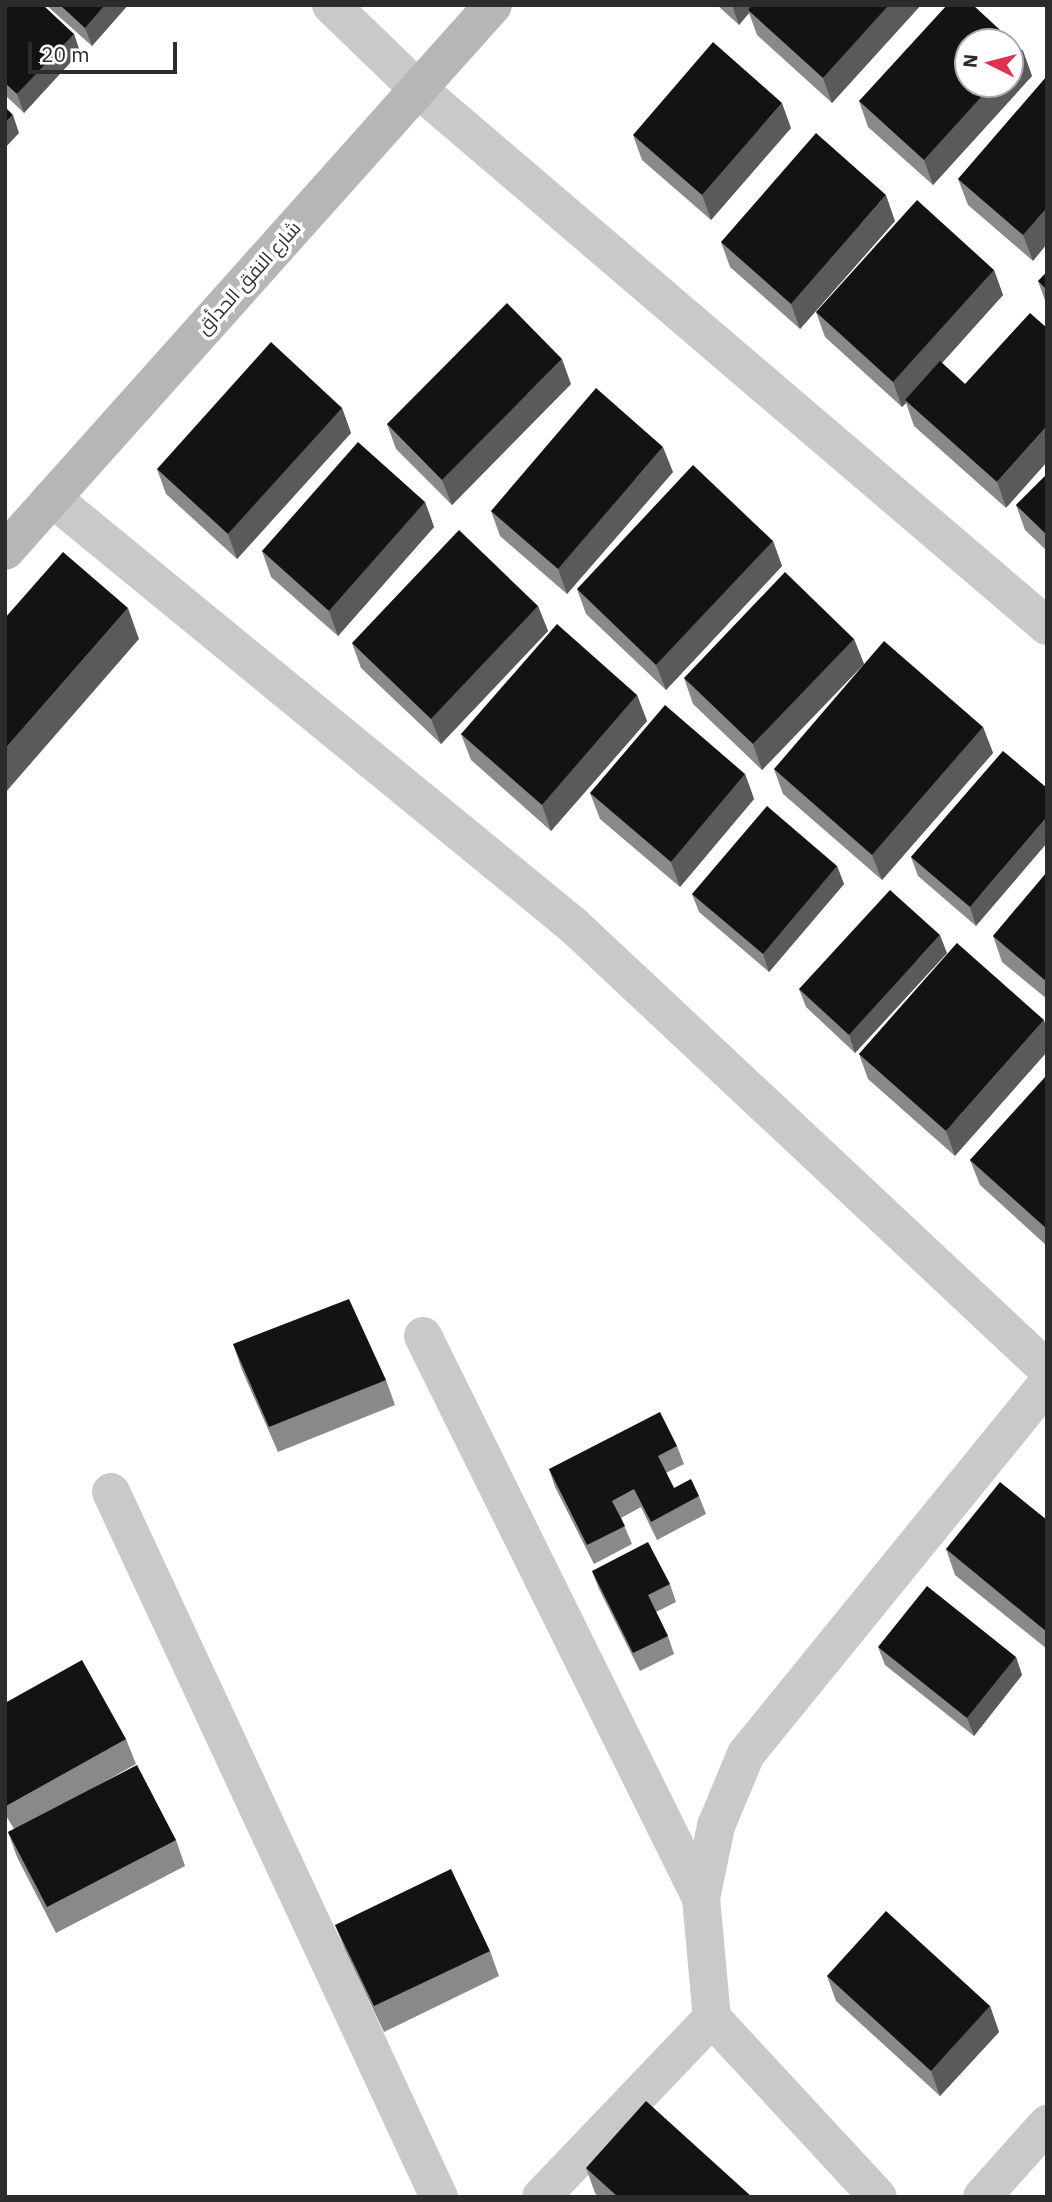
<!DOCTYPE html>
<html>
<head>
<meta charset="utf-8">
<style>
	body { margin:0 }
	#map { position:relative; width:1052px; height:2202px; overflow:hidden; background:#fff; font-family:"IBM Plex Sans",Cairo,sans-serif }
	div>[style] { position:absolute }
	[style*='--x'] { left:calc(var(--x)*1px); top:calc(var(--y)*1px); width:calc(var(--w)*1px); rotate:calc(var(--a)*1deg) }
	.street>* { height:38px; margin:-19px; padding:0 19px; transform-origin:19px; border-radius:19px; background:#c9c9c9 }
	.secondary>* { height:38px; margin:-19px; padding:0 19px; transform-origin:19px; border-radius:19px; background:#b6b6b6 }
	.wall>* { inset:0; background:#898989 }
	.shaded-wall>* { inset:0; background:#5a5a5a }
	.building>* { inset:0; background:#131313 }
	span { translate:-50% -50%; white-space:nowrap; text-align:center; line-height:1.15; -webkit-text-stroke:7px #fff; paint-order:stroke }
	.street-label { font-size:19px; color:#2c2c2c }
	.frame { position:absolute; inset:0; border:7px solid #2c2c2c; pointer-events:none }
	.north { position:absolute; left:954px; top:28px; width:70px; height:70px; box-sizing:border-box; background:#fff; border:2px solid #ababab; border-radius:50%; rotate:276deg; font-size:19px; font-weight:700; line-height:28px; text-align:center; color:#2c2c2c }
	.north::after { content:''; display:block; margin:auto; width:24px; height:32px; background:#e03250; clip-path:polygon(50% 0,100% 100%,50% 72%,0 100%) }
	.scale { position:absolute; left:28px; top:42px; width:149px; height:32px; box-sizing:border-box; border:4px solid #2c2c2c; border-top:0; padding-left:9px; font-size:21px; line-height:24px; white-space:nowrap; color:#2c2c2c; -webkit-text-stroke:5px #fff; paint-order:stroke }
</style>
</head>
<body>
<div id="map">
	<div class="street">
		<i style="--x:331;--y:5;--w:121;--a:44"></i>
		<i style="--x:418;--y:89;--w:827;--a:40.49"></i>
		<i style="--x:52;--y:498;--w:674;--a:39.34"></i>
		<i style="--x:573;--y:925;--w:649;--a:43.13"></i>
		<i style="--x:423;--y:1336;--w:627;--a:63.68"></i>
		<i style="--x:701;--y:1898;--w:121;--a:84.8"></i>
		<i style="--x:712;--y:2018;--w:244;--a:47.2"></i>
		<i style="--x:111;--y:1492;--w:778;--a:65.05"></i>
		<i style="--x:701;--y:1898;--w:74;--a:-78.2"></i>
		<i style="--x:716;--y:1826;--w:78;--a:-67.4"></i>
		<i style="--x:746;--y:1754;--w:477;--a:-50.9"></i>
		<i style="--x:541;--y:2197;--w:248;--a:-46.3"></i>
		<i style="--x:982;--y:2197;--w:98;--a:-48.3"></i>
	</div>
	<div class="secondary">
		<i style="--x:5;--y:551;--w:732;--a:-48.21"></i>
	</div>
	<div class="wall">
		<i style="clip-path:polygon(5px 5px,74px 34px,80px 52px,24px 113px,5px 95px)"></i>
		<i style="clip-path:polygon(46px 5px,128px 5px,92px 46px)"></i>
		<i style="clip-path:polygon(717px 5px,921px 5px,832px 103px,757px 35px,749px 13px,739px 25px)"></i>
		<i style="clip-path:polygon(1023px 51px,1032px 76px,933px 185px,868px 127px,859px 101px)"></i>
		<i style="clip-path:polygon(1047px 76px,1033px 261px,968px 205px,958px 179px)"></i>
		<i style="clip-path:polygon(791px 128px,711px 220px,642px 160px,633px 135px)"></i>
		<i style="clip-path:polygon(895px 221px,800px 329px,730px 267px,721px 242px)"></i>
		<i style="clip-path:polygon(994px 270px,1003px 295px,942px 363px,965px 384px,1006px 508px,914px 426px,906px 403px,902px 407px,825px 337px,816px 312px)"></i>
		<i style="clip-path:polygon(1047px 272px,1047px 306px,1038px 281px)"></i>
		<i style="clip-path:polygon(571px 384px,452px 505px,396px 449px,387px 424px)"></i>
		<i style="clip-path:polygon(342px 408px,351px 433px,237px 559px,166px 494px,157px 469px)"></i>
		<i style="clip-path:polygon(673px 472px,567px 594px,500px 536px,491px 511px)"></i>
		<i style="clip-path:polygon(1047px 474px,1047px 551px,1025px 530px,1016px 505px)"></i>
		<i style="clip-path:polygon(425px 502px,434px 527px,338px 636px,271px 577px,262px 551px)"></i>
		<i style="clip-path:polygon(773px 541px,782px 566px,666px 690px,586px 614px,577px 589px)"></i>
		<i style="clip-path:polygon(538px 606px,548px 631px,441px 744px,361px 668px,352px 643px)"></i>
		<i style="clip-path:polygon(854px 639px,864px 664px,762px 770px,693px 704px,684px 678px)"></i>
		<i style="clip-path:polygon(637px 695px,647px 721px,551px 831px,471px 760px,461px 734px)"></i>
		<i style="clip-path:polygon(983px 727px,993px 753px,882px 880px,783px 794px,774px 769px)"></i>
		<i style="clip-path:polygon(1003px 751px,976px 926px,918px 876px,911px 857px)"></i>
		<i style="clip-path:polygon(745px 774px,754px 799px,680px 887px,600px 819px,590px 793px)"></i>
		<i style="clip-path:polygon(837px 866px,844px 884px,769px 972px,699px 912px,692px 894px)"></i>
		<i style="clip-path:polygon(1047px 872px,1047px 999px,1002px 962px,993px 936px)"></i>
		<i style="clip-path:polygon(957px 943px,955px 1156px,868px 1079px,859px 1054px)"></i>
		<i style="clip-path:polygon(947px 953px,855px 1053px,806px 1007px,799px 989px)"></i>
		<i style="clip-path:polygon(1047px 1075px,1047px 1246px,980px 1185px,970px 1160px)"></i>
		<i style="clip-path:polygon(233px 1344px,386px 1380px,395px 1405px,278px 1452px,242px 1370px)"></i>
		<i style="clip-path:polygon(677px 1446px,684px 1464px,666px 1473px,674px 1488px,699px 1496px,706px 1514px,657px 1540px,641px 1507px,621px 1518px,632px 1544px,594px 1564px,555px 1487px,549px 1469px)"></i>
		<i style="clip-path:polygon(1047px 1520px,1047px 1649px,955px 1575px,946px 1549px)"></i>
		<i style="clip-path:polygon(592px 1571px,670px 1584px,676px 1602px,656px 1612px,668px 1636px,674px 1654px,640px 1671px,599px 1589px)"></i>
		<i style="clip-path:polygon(878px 1647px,1016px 1657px,1022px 1675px,974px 1736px,885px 1665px)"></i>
		<i style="clip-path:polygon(5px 1703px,126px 1739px,136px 1764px,88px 1791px,176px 1840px,185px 1866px,56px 1933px,17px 1857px,8px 1832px,14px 1829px,5px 1814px)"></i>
		<i style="clip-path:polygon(335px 1925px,490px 1951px,499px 1976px,384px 2032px,345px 1950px)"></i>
		<i style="clip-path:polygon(827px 1976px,990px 2006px,999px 2032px,940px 2096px,836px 2001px)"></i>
		<i style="clip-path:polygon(586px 2168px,752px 2197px,599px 2197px,595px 2193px)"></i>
	</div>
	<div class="shaded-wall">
		<i style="clip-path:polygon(105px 5px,128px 5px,92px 46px,85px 28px)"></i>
		<i style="clip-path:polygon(732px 5px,756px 5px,748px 10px,749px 13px,739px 25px)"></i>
		<i style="clip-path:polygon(889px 5px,921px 5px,832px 103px,823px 78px)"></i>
		<i style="clip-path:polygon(74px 34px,80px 52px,24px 113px,17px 94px)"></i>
		<i style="clip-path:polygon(1023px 51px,1032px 76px,933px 185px,924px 160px,993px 84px,1010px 84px,1010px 65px)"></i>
		<i style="clip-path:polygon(782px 103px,791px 128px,711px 220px,702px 195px)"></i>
		<i style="clip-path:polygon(13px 115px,19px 133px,5px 148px,5px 123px)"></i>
		<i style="clip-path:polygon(886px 195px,895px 221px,800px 329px,791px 304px)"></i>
		<i style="clip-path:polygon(1047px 208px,1047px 244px,1033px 261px,1023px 235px)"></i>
		<i style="clip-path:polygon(994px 270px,1003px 295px,907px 402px,905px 400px,906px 403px,902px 407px,893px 382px)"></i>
		<i style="clip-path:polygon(562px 359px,571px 384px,452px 505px,442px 480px)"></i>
		<i style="clip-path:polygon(342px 408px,351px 433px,237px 559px,228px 534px)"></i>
		<i style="clip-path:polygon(1047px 426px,1047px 462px,1006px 508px,997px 482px)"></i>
		<i style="clip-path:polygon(663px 447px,673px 472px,567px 594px,558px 569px)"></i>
		<i style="clip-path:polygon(425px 502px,434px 527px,338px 636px,329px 611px)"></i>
		<i style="clip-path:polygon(773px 541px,782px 566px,666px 690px,656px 665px)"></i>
		<i style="clip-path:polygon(538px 606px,548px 631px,441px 744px,431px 719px)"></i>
		<i style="clip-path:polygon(128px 608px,139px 639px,5px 793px,5px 749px)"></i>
		<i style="clip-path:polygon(854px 639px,864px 664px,762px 770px,753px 744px)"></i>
		<i style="clip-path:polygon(637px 695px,647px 721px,551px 831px,542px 805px)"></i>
		<i style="clip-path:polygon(983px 727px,993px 753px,882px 880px,872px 855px)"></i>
		<i style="clip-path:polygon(745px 774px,754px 799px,680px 887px,671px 862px)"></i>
		<i style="clip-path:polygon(1047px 817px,1047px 843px,976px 926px,970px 907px)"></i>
		<i style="clip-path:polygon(837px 866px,844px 884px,769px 972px,763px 954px)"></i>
		<i style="clip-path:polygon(940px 935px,947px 953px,855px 1053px,849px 1035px)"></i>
		<i style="clip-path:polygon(1044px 1020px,1047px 1029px,1047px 1052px,955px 1156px,946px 1131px)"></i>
		<i style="clip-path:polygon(1016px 1657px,1022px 1675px,974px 1736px,967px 1718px)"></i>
		<i style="clip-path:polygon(990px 2006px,999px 2032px,940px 2096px,931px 2071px)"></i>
	</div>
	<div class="building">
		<i style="clip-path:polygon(5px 5px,43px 5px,74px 34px,17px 94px,5px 83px)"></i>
		<i style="clip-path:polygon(60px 5px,105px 5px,85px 28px)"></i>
		<i style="clip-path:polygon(752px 5px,889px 5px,823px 78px,748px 10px)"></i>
		<i style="clip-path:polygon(947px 5px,973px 5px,1023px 51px,1010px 65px,1010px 42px,968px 42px,968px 84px,993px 84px,924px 160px,859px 101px)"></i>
		<i style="clip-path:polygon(713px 42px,782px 103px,702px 195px,633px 135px)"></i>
		<i style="clip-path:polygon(1047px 76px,1047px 208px,1023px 235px,958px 179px)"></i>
		<i style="clip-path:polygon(5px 107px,13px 115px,5px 123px)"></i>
		<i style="clip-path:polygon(816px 133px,886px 195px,791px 304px,721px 242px)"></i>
		<i style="clip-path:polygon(917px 200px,994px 270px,893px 382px,816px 312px)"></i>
		<i style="clip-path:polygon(1047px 272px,1047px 290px,1038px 281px)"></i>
		<i style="clip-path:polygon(507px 303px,562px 359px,442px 480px,387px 424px)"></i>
		<i style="clip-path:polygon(1030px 313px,1047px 328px,1047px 426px,997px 482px,905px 400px,940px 361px,965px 384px)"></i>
		<i style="clip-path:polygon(271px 342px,342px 408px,228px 534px,157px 469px)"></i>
		<i style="clip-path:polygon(596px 388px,663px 447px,558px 569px,491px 511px)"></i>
		<i style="clip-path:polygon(358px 442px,425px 502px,329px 611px,262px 551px)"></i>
		<i style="clip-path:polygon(693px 465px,773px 541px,656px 665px,577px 589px)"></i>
		<i style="clip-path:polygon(1047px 474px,1047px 535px,1016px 505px)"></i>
		<i style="clip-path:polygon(459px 530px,538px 606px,431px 719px,352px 643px)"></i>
		<i style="clip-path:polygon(63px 552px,128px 608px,5px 749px,5px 618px)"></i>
		<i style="clip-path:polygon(785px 572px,854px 639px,753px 744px,684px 678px)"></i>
		<i style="clip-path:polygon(557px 624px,637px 695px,542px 805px,461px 734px)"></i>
		<i style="clip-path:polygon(884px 641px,983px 727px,872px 855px,774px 769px)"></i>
		<i style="clip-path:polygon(665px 705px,745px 774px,671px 862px,590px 793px)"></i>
		<i style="clip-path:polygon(1003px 751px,1047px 788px,1047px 817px,970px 907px,911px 857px)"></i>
		<i style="clip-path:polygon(767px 806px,837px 866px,763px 954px,692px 894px)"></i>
		<i style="clip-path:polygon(1047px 872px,1047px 982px,993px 936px)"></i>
		<i style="clip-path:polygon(890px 890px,940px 935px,849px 1035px,799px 989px)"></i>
		<i style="clip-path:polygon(957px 943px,1044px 1020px,946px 1131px,859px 1054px)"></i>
		<i style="clip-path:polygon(1047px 1075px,1047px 1229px,970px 1160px)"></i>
		<i style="clip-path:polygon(349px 1299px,386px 1380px,269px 1427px,233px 1344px)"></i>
		<i style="clip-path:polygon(660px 1412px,677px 1446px,658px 1456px,674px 1488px,691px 1479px,699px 1496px,651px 1522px,634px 1489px,612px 1501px,625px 1526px,587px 1545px,549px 1469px)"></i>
		<i style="clip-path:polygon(1000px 1482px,1047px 1520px,1047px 1632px,946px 1549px)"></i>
		<i style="clip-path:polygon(648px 1542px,670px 1584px,648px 1595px,668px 1636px,633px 1653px,592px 1571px)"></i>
		<i style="clip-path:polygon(927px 1586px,1016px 1657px,967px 1718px,878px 1647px)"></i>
		<i style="clip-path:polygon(82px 1660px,126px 1739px,6px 1806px,5px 1703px)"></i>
		<i style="clip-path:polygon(137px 1765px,176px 1840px,47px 1907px,8px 1832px)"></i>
		<i style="clip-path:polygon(451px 1869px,490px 1951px,374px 2006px,335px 1925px)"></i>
		<i style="clip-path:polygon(886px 1911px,990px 2006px,931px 2071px,827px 1976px)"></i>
		<i style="clip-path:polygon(646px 2101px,752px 2197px,618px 2197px,586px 2168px)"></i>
	</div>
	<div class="street-label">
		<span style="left:249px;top:278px;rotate:-48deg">شارع النفق الحدأق</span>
	</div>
	<div class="frame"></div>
	<div class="north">N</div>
	<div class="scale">20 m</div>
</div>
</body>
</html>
